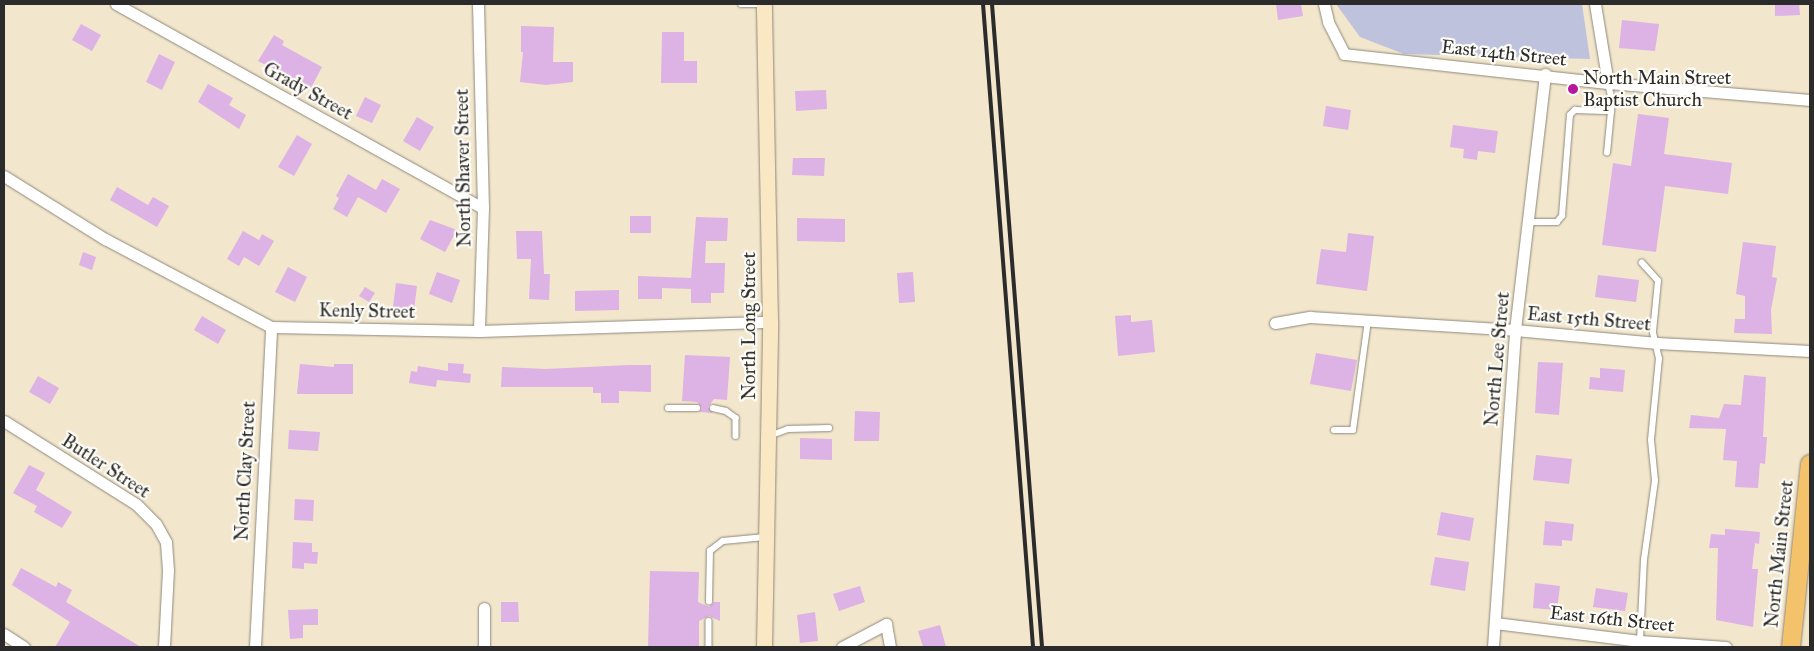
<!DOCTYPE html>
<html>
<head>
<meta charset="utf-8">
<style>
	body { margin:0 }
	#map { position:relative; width:1814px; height:651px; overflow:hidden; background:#f2e6cc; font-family:"IM FELL Great Primer",serif }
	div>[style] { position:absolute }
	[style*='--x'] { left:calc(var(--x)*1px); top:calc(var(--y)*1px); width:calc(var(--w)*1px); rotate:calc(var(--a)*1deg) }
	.industrial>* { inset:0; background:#bec2dd }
	.building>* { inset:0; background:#ddb2e5 }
	.roads { filter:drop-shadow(0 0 1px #8e887c) drop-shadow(0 0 1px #8e887c) }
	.lane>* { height:5.5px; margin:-2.75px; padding:0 2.75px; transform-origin:2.75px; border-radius:2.75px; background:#fff }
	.street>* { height:11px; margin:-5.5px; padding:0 5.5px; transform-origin:5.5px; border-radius:5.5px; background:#fff }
	.secondary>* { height:15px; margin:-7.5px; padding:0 7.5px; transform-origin:7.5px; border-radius:7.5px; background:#fae7c3 }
	.primary>* { height:18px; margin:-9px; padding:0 9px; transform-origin:9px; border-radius:9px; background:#f3c26a }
	.rail>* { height:4px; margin:-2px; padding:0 2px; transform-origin:2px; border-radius:2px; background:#2b2b2b }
	.dots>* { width:14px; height:14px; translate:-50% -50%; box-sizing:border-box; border:2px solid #fdfcf7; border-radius:50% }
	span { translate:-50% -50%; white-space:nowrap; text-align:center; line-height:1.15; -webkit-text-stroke:4.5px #fdfcf7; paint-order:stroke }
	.street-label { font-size:19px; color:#2b2b2b }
	.poi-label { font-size:19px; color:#2b2b2b }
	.left { translate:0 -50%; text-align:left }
	.frame { position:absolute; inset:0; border:5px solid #2b2b2b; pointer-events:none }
</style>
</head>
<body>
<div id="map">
	<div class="industrial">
		<i style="clip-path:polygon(1336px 4px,1582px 4px,1590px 59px,1404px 54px,1360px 37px)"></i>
	</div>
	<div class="building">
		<i style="clip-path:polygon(1276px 4px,1301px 4px,1303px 16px,1278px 20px)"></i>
		<i style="clip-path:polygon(1775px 4px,1799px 4px,1800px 15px,1775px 16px)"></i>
		<i style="clip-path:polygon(1622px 20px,1659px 24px,1655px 51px,1619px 48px)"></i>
		<i style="clip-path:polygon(81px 24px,101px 35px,92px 51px,72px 40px)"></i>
		<i style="clip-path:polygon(521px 26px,554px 27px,553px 62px,573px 62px,573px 82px,546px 85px,520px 82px,523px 52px,521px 52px)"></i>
		<i style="clip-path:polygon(662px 32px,684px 32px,684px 61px,697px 61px,697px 83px,661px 83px)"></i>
		<i style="clip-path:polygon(274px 35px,284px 41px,282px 45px,322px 67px,311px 88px,258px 61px)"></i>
		<i style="clip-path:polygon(159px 54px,175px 62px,162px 90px,146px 82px)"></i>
		<i style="clip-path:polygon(208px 84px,233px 98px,229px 105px,246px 115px,239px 129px,198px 102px)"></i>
		<i style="clip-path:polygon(826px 90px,827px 109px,796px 111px,795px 91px)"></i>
		<i style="clip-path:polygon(365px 97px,381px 105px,372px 123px,356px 116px)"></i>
		<i style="clip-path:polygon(1326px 106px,1351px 110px,1348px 130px,1323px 126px)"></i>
		<i style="clip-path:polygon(1638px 114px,1669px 118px,1664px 154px,1732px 163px,1728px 194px,1665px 186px,1656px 252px,1602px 245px,1613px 163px,1631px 166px)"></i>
		<i style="clip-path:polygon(417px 117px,434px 127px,420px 151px,403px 141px)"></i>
		<i style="clip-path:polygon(1453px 125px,1498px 131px,1495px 153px,1478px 151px,1477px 160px,1463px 158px,1464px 149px,1450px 147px)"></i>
		<i style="clip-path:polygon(297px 135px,312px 144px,294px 176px,278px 167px)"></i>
		<i style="clip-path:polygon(793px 158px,825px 158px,824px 176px,792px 175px)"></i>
		<i style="clip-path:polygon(348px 174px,376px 190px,382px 179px,400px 189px,386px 213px,358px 197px,347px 217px,333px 209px,339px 198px,336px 196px)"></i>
		<i style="clip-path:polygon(117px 187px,148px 205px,153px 197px,169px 206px,157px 227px,110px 200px)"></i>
		<i style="clip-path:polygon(630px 216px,651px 216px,651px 233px,630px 233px)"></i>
		<i style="clip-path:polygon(696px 217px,728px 218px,727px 241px,706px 241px,705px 263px,725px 263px,724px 293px,711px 293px,711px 303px,691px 303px,691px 289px,662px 288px,662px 299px,638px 299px,638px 276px,691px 278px)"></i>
		<i style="clip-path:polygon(797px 218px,845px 219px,845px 242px,797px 241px)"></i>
		<i style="clip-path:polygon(430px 220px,457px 230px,445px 252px,420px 239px)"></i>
		<i style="clip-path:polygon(243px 231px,259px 240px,262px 234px,274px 241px,259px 266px,244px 257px,239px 266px,227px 259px)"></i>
		<i style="clip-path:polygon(516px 231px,542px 231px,544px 274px,550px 274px,549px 300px,529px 299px,531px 259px,517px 259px)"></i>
		<i style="clip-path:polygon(1348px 233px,1374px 236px,1367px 291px,1316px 284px,1321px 249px,1346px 252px)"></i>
		<i style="clip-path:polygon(1743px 242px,1776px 246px,1772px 277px,1777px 278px,1771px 310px,1772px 334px,1734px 333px,1735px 319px,1745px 319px,1745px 296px,1736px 294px)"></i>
		<i style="clip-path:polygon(83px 252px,96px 257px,92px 270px,79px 265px)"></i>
		<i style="clip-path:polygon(288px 267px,307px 277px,295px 302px,275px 292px)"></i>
		<i style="clip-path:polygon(437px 272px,460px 280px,452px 303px,429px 294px)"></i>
		<i style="clip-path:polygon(913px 272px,915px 302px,899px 303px,897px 273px)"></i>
		<i style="clip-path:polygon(1598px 275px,1639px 280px,1636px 302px,1595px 297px)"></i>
		<i style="clip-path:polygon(396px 283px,417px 286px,414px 310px,393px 307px)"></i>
		<i style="clip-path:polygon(365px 287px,375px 293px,369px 302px,359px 296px)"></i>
		<i style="clip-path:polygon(619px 290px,619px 310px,575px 311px,575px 291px)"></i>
		<i style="clip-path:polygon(1131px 315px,1131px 322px,1152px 320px,1155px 352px,1118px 356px,1115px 316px)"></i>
		<i style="clip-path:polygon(202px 316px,226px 330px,218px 344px,194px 330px)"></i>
		<i style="clip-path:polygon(1316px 353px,1357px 360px,1351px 391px,1310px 384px)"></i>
		<i style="clip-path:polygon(685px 355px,730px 357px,727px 400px,714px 399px,708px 407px,713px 413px,699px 412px,702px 408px,697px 402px,682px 401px)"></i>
		<i style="clip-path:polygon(1538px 362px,1563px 363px,1559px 415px,1535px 413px)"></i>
		<i style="clip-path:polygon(448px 363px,464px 364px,463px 373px,471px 374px,470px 383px,437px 380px,436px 387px,409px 383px,411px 371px,417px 372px,418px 366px,448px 371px)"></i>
		<i style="clip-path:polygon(300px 364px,334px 367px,334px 364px,353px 364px,353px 394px,297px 394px)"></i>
		<i style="clip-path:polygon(629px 365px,651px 365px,651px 392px,619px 391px,619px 403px,601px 403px,601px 393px,593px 393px,593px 387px,501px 387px,502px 367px,545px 369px)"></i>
		<i style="clip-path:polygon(1600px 368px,1625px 370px,1623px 392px,1589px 389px,1590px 377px,1600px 378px)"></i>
		<i style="clip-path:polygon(1744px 375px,1766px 377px,1763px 437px,1767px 437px,1765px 464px,1760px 463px,1758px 488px,1735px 487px,1737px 461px,1723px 460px,1726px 429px,1689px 428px,1691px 415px,1719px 418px,1724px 404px,1741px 405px)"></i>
		<i style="clip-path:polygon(38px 376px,59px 388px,50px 404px,29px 392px)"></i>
		<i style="clip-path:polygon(855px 411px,880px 412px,879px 441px,854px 441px)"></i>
		<i style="clip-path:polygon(289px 430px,320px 432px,318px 451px,288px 449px)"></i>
		<i style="clip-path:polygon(800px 438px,832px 439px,832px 460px,800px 459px)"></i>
		<i style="clip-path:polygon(1536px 455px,1572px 459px,1569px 484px,1533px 480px)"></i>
		<i style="clip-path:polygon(29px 465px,45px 473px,36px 490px,72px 512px,62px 528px,34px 512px,37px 506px,13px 493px)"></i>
		<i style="clip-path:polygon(295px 499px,314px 500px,313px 521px,294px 520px)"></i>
		<i style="clip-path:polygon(1441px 512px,1474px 518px,1470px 541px,1437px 535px)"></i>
		<i style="clip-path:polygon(1545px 521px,1574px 524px,1572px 541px,1562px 540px,1562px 546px,1543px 545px)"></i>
		<i style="clip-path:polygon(1725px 529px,1760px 532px,1759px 544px,1755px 543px,1752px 569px,1758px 569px,1753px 627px,1716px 620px,1718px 548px,1709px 548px,1711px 534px,1725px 535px)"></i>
		<i style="clip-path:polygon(293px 542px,312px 543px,312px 552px,318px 552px,317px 564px,304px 563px,304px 569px,292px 568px)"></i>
		<i style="clip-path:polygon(1435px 557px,1469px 562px,1465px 591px,1430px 585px)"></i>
		<i style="clip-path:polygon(21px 568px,56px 587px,58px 582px,72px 590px,66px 602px,141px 647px,55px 647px,70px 622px,12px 585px)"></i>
		<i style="clip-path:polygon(650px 571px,699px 572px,698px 602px,709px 607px,714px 602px,720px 602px,720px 621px,709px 616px,699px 621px,699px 647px,648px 647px)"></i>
		<i style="clip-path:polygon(1535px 583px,1560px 586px,1557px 610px,1533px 608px)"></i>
		<i style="clip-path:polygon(860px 586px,865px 602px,839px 611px,833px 594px)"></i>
		<i style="clip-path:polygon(1596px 588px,1628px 593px,1625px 611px,1593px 607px)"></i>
		<i style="clip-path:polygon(501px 602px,518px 602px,519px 622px,501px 622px)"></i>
		<i style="clip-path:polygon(318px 609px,318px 625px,303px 625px,303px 638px,290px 639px,288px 610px)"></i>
		<i style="clip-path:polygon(815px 612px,818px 641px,800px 643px,797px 615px)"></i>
		<i style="clip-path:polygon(940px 625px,946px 647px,923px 647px,918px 631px)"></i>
	</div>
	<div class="roads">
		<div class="lane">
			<i style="--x:741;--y:4;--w:20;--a:0"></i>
			<i style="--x:1607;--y:153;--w:52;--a:-84.5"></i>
			<i style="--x:1612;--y:101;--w:18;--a:-103"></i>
			<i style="--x:1527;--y:222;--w:30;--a:0"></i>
			<i style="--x:1557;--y:222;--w:8;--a:-50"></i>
			<i style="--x:1562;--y:216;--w:101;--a:-85.5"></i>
			<i style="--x:1570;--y:115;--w:7;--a:-45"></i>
			<i style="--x:1575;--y:110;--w:36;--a:2"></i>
			<i style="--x:668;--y:408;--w:29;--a:0"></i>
			<i style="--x:713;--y:408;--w:13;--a:13"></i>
			<i style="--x:726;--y:411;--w:12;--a:35"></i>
			<i style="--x:736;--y:418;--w:18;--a:90"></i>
			<i style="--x:1334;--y:430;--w:19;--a:0"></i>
			<i style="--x:1353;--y:430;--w:110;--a:-82.2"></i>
			<i style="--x:769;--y:436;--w:20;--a:-20"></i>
			<i style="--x:788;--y:429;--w:41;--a:-1.4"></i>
			<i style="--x:709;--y:602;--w:51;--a:-88.9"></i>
			<i style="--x:710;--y:551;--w:16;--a:-38"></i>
			<i style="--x:723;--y:541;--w:42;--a:-5.4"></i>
			<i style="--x:709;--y:621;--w:26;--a:90"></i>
			<i style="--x:1640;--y:641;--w:81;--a:-87.2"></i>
			<i style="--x:1644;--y:560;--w:80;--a:-82.1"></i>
			<i style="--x:1655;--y:481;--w:41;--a:-95.6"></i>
			<i style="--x:1651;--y:440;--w:81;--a:-84.4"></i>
			<i style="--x:1659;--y:359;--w:28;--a:-103"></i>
			<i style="--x:1653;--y:332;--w:51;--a:-84.4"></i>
			<i style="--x:1658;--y:281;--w:24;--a:-132"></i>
		</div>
		<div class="street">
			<i style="--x:116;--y:4;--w:420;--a:29.1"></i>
			<i style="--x:478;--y:4;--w:204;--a:88.6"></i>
			<i style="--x:483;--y:208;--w:123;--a:91.9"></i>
			<i style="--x:1324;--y:4;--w:18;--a:77"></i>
			<i style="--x:1328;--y:22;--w:36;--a:63"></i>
			<i style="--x:1344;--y:54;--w:266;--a:6.3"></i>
			<i style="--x:1608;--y:83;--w:203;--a:4.8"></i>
			<i style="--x:1595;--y:4;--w:80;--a:80.7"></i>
			<i style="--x:4;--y:176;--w:119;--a:32"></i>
			<i style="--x:105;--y:239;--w:188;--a:27.9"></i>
			<i style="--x:271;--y:327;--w:208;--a:1.1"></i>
			<i style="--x:479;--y:331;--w:291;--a:-1.8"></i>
			<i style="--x:1275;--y:323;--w:36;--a:-10"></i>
			<i style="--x:1310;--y:317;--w:205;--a:3.6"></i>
			<i style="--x:1515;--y:330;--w:143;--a:5.2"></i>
			<i style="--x:1657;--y:343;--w:153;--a:3"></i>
			<i style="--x:4;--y:421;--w:156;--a:32.2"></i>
			<i style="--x:136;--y:504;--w:28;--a:45"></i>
			<i style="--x:156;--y:524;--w:21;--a:61"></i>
			<i style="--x:166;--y:542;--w:28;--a:86"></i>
			<i style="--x:168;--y:570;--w:77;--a:93"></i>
			<i style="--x:1495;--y:623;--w:146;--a:7.1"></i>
			<i style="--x:1640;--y:641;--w:86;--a:4"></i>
			<i style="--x:4;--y:634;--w:24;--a:33"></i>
			<i style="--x:255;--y:647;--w:320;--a:-87.1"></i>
			<i style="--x:484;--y:647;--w:39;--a:-90"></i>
			<i style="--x:842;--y:647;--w:50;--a:-27.6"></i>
			<i style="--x:886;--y:624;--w:23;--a:80"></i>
			<i style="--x:1493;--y:647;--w:318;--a:-86"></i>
			<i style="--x:1515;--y:330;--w:258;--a:-83.3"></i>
		</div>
		<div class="secondary">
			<i style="--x:764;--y:647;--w:325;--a:-88.9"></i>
			<i style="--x:770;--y:322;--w:318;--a:-91.1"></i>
		</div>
		<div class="primary">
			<i style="--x:1791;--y:647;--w:184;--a:-84.1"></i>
		</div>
	</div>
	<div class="rail">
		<i style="--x:983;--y:4;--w:645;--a:85.55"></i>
		<i style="--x:992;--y:4;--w:645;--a:85.55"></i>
	</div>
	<div class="dots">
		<i style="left:1573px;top:89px;background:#b5179e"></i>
	</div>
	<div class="street-label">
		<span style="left:1504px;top:53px;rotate:6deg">East 14th Street</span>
		<span style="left:308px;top:91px;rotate:29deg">Grady Street</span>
		<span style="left:463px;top:168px;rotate:-91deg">North Shaver Street</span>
		<span style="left:367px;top:311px;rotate:1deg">Kenly Street</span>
		<span style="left:1589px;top:319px;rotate:5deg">East 15th Street</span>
		<span style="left:749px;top:326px;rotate:-90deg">North Long Street</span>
		<span style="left:1497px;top:359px;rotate:-85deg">North Lee Street</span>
		<span style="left:106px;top:466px;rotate:33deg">Butler Street</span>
		<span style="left:245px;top:471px;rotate:-87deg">North Clay Street</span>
		<span style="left:1779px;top:554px;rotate:-84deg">North Main Street</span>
		<span style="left:1612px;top:619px;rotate:6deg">East 16th Street</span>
	</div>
	<div class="poi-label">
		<span class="left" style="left:1583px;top:89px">North Main Street<br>Baptist Church</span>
	</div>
	<div class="frame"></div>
</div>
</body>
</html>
